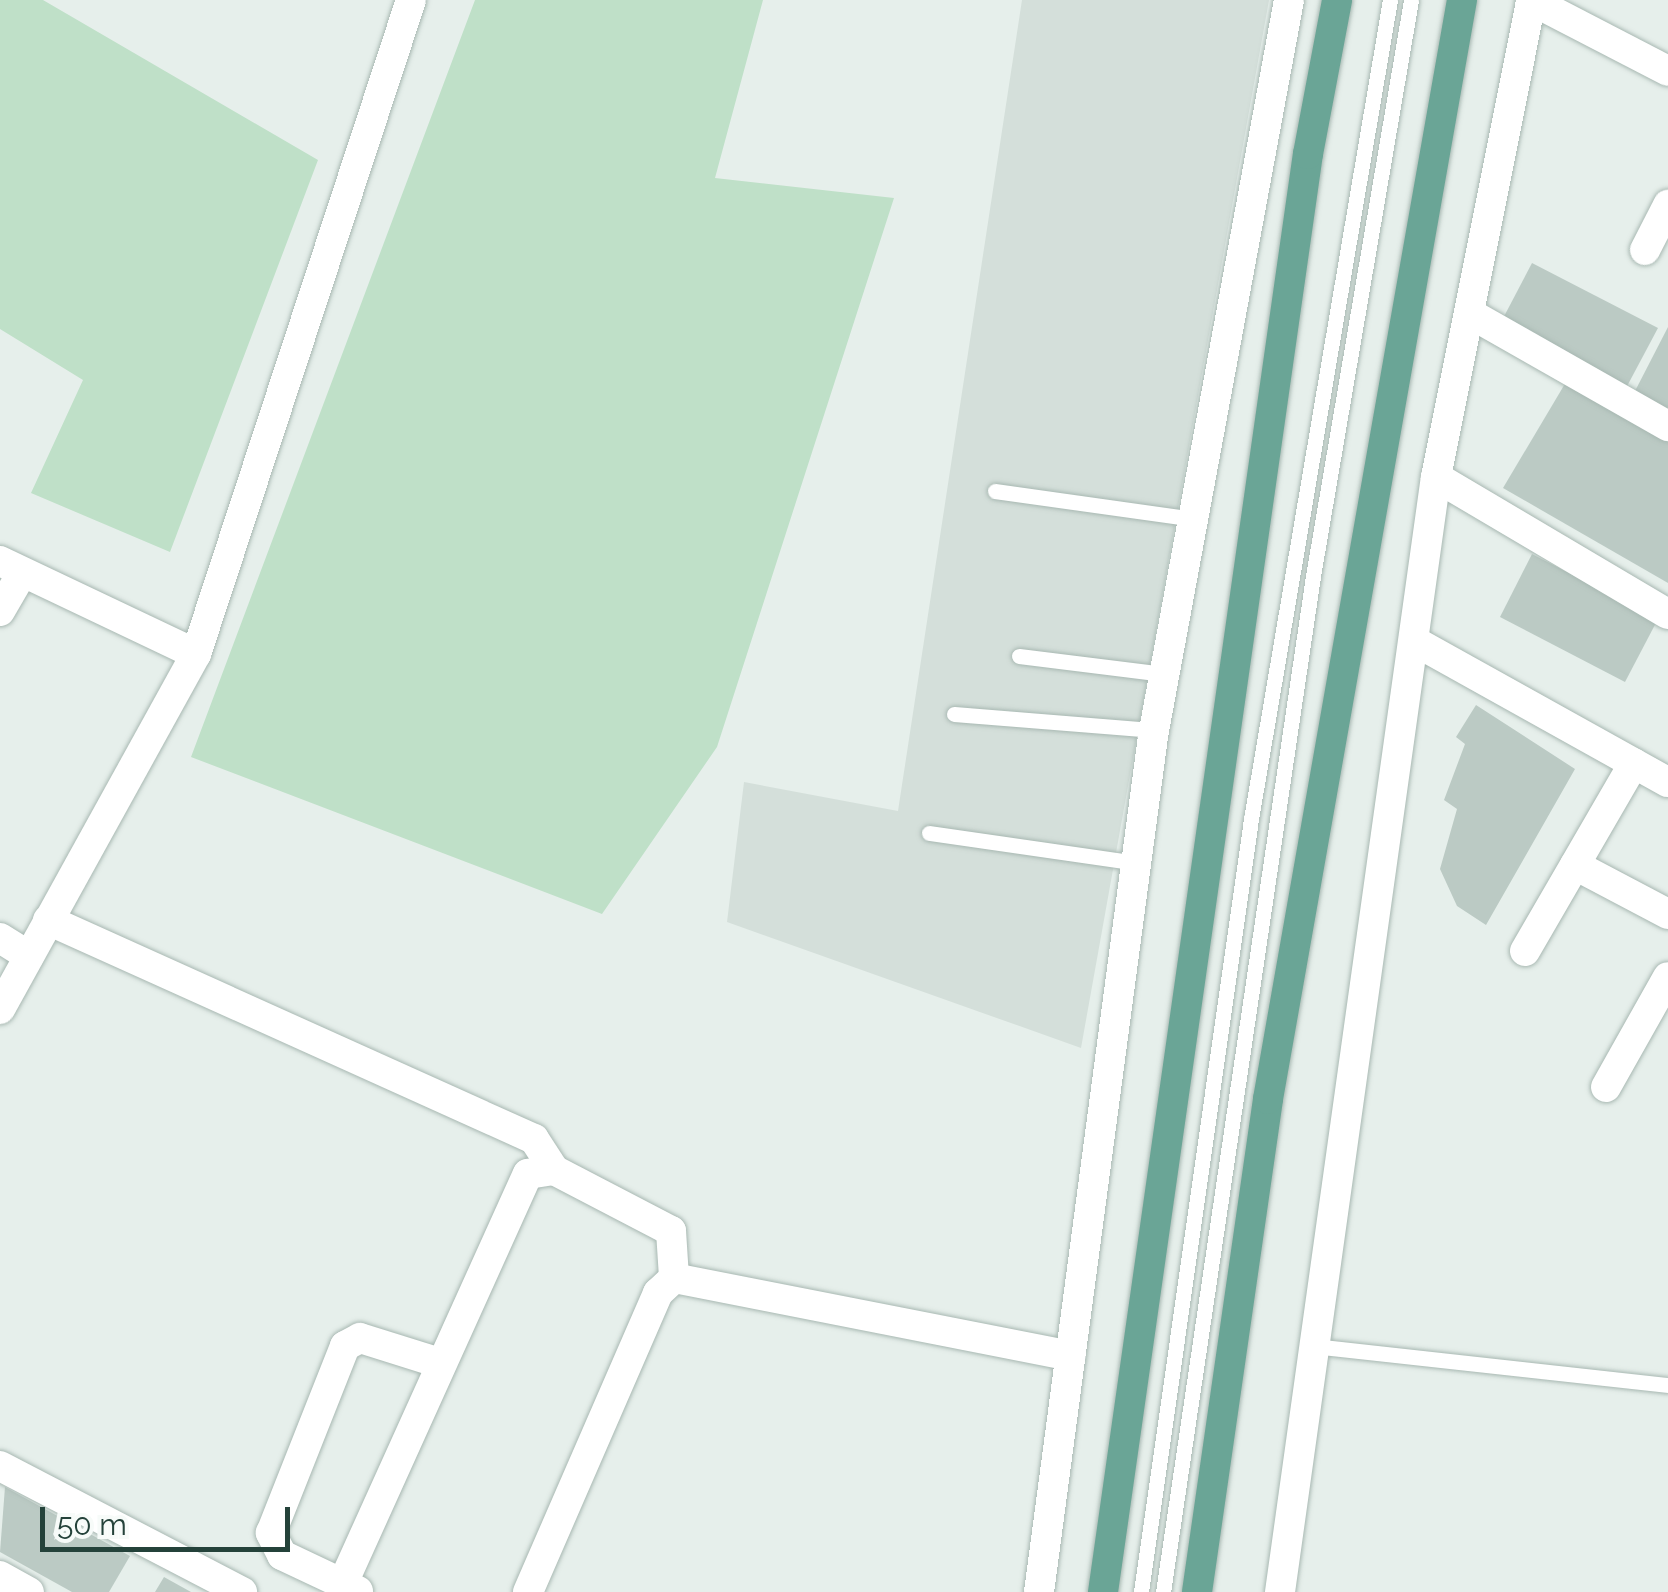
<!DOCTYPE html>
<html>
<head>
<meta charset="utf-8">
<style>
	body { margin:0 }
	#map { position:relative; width:1668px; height:1592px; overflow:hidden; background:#e6efeb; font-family:Raleway,sans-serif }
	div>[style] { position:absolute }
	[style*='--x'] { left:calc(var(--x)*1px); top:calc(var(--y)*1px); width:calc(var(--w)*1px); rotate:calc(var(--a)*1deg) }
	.built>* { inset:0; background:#d4dfda }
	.green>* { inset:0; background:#bfe0c8 }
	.building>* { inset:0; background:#bbcac4 }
	.roads { filter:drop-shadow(0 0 2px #a8b8b2) drop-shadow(0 0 2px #a8b8b2) }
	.service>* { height:15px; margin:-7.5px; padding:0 7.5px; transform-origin:7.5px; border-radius:7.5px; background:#fff }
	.minor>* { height:30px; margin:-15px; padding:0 15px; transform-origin:15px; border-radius:15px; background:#fff }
	.tertiary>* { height:30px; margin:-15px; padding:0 15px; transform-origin:15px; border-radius:15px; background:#fff }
	.primary>* { height:30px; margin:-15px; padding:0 15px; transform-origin:15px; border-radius:15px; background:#6aa596 }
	span { translate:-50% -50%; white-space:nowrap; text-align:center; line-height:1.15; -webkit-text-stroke:8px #f7fbf9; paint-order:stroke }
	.scale { position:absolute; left:40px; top:1507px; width:250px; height:45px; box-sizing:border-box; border:5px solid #24423a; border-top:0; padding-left:12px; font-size:30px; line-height:35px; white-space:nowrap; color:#24423a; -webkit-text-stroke:8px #f7fbf9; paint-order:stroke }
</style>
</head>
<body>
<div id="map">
	<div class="built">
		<i style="clip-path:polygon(1022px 0,1269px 0,1081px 1048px,727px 922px,744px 782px,898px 811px)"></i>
	</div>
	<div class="green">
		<i style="clip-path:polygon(0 0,43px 0,318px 160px,170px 552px,31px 493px,83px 380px,0 329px)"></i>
		<i style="clip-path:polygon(475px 0,763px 0,715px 178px,894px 198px,717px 747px,602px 914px,191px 757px)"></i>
	</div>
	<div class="building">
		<i style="clip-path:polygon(1532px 263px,1658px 328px,1625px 390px,1499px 326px)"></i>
		<i style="clip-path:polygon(1668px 327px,1668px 411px,1634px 393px)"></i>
		<i style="clip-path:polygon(1566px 382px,1668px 441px,1668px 583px,1503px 488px)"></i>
		<i style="clip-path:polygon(1532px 554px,1658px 619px,1625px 682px,1500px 617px)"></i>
		<i style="clip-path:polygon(1476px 705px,1575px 769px,1486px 925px,1457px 906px,1440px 869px,1457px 809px,1444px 800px,1465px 744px,1456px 737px)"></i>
		<i style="clip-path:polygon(5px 1487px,130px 1556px,109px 1592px,72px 1592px,0 1552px)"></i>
		<i style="clip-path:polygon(164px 1577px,191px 1592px,155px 1592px)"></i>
	</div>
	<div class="roads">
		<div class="service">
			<i style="--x:995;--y:491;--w:200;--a:8"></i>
			<i style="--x:1019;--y:656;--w:146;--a:7.1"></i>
			<i style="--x:954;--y:714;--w:201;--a:4.6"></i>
			<i style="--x:929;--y:833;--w:209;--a:8.2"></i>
			<i style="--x:1314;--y:1346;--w:356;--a:6.3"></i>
			<i style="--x:1141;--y:1592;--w:781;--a:-81.9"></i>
			<i style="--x:1251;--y:819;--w:831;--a:-80.37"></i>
			<i style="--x:1163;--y:1592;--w:1027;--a:-81.6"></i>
			<i style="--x:1313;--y:576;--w:584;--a:-80.34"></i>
		</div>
		<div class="minor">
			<i style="--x:1531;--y:0;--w:154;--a:27.4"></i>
			<i style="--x:1645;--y:250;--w:51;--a:-62.9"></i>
			<i style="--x:1469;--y:313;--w:229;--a:29.6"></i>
			<i style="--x:1436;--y:477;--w:269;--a:30.6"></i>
			<i style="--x:0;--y:561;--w:217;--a:25.4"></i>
			<i style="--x:0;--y:611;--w:44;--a:-59.9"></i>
			<i style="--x:1416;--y:642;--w:288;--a:29.1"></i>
			<i style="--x:1575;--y:865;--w:105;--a:27.8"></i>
			<i style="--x:48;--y:920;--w:533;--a:24.26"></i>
			<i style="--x:534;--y:1139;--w:37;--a:57"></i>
			<i style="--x:0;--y:938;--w:34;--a:32"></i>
			<i style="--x:1525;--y:951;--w:217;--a:-59.9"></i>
			<i style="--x:0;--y:1009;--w:406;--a:-61.1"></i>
			<i style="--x:196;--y:654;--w:688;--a:-71.8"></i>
			<i style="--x:1606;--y:1087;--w:126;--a:-60.6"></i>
			<i style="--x:0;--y:1466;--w:273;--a:27.5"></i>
			<i style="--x:0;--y:1576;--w:33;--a:29"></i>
			<i style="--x:343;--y:1583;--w:449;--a:-65.7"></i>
			<i style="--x:528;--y:1174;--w:26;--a:-9"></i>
			<i style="--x:554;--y:1170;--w:132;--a:27.5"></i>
			<i style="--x:671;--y:1231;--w:47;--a:86.3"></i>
			<i style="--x:358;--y:1591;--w:84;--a:-154.7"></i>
			<i style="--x:282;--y:1555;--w:25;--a:-117"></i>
			<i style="--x:271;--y:1533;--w:201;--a:-68.4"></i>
			<i style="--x:345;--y:1346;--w:17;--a:-28"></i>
			<i style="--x:360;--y:1338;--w:84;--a:17.4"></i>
			<i style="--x:528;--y:1592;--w:326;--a:-66.5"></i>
			<i style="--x:658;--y:1293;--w:22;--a:-43"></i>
			<i style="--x:674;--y:1278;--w:404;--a:11.1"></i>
		</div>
		<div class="tertiary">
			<i style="--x:1039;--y:1592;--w:864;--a:-82.41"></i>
			<i style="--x:1153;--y:736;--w:748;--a:-79.53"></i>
			<i style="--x:1280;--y:1592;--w:1126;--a:-82.04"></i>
			<i style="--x:1436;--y:477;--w:486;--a:-78.7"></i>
		</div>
		<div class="primary">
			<i style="--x:1103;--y:1592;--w:1453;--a:-81.89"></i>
			<i style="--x:1308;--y:154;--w:157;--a:-79.3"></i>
			<i style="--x:1197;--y:1592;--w:498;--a:-81.8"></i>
			<i style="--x:1268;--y:1099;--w:1116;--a:-79.99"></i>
		</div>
	</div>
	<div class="scale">50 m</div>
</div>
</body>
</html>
